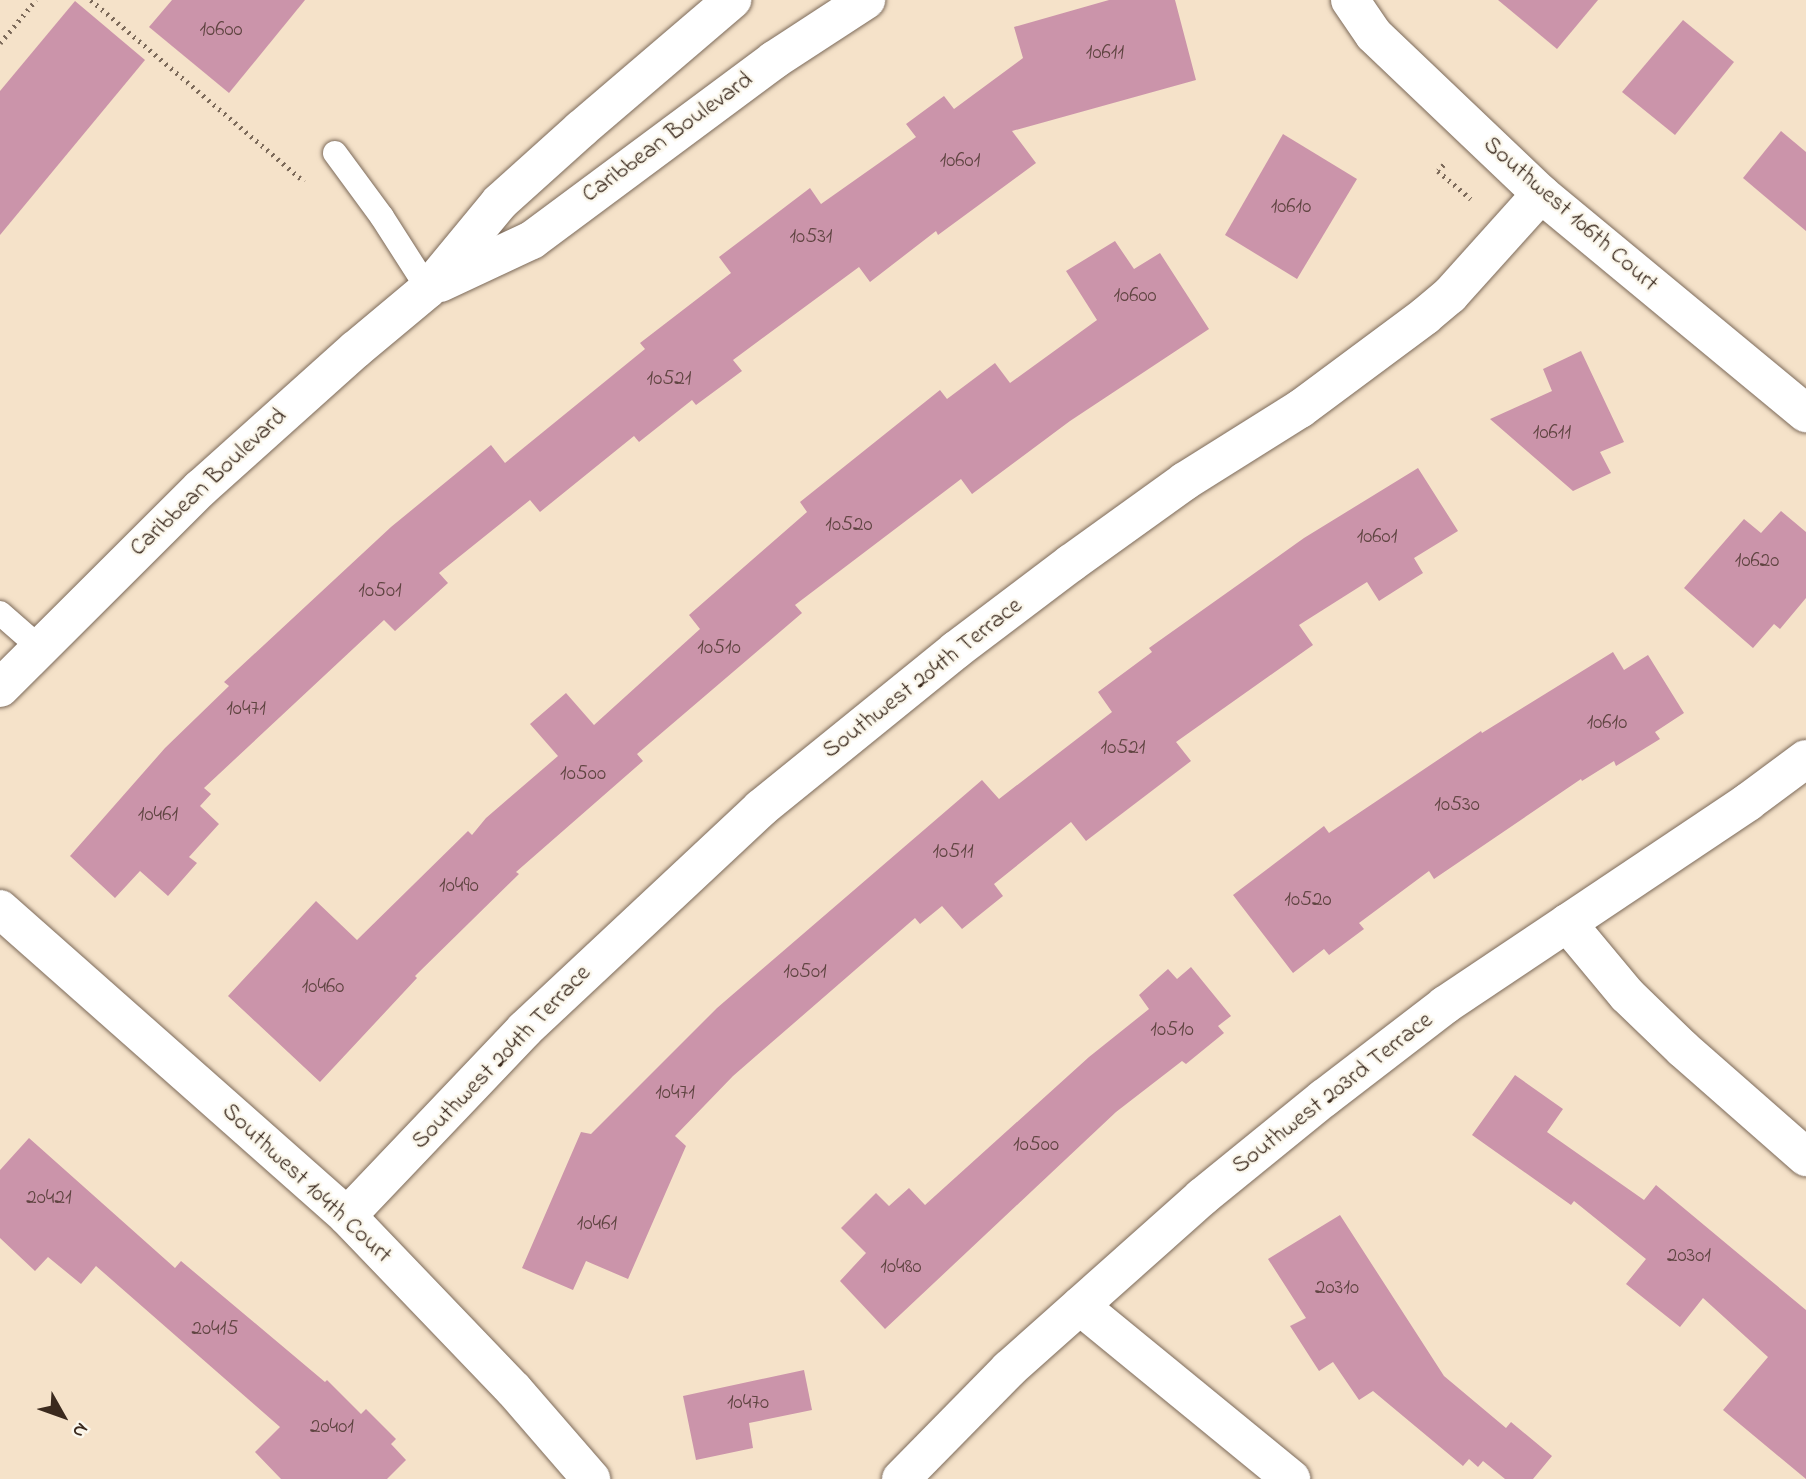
<!DOCTYPE html>
<html>
<head>
<meta charset="utf-8">
<style>
	body { margin:0 }
	#map { position:relative; width:1806px; height:1479px; overflow:hidden; background:#f5e2c9; font-family:"Indie Flower",sans-serif }
	div>[style] { position:absolute }
	[style*='--x'] { left:calc(var(--x)*1px); top:calc(var(--y)*1px); width:calc(var(--w)*1px); rotate:calc(var(--a)*1deg) }
	.building>* { inset:0; background:#cb94aa }
	.path>* { height:4.5px; margin-top:-2.25px; transform-origin:0; background:repeating-linear-gradient(90deg,#7c6a5a 0 2px,transparent 0 7px) }
	.roads { filter:drop-shadow(0 0 2px #7c6a5a) drop-shadow(0 0 2px #7c6a5a) }
	.lane>* { height:24px; margin:-12px; padding:0 12px; transform-origin:12px; border-radius:12px; background:#fff }
	.street>* { height:38px; margin:-19px; padding:0 19px; transform-origin:19px; border-radius:19px; background:#fff }
	.secondary>* { height:38px; margin:-19px; padding:0 19px; transform-origin:19px; border-radius:19px; background:#fff }
	span { translate:-50% -50%; white-space:nowrap; text-align:center; line-height:1.15; -webkit-text-stroke:5px #fbf7ec; paint-order:stroke }
	.number-label { font-size:21px; color:#5f4441 }
	.number-label span { -webkit-text-stroke-width:0 }
	.street-label { font-size:24px; color:#3b2a1e }
	.north { position:absolute; left:28px; top:1381px; width:70px; height:70px; -webkit-text-stroke:5px #fbf7ec; paint-order:stroke; rotate:130deg; font-size:19px; font-weight:700; line-height:28px; text-align:center; color:#3b2a1e }
	.north::after { content:''; display:block; margin:auto; width:24px; height:32px; background:#3b2a1e; clip-path:polygon(50% 0,100% 100%,50% 72%,0 100%) }
</style>
</head>
<body>
<div id="map">
	<div class="building">
		<i style="clip-path:polygon(172px 0,305px 0,229px 93px,149px 27px)"></i>
		<i style="clip-path:polygon(1109px 0,1175px 0,1196px 80px,1012px 131px,1036px 163px,938px 235px,936px 231px,870px 282px,859px 267px,733px 360px,742px 371px,696px 405px,692px 400px,639px 442px,634px 436px,540px 512px,530px 500px,439px 573px,448px 583px,395px 631px,384px 620px,204px 788px,211px 794px,200px 806px,219px 824px,189px 857px,197px 863px,168px 896px,140px 871px,115px 898px,70px 856px,165px 748px,229px 686px,224px 682px,391px 527px,491px 445px,505px 463px,645px 349px,640px 343px,731px 273px,719px 257px,810px 188px,821px 204px,916px 137px,906px 124px,944px 96px,954px 109px,1023px 58px,1014px 27px)"></i>
		<i style="clip-path:polygon(1498px 0,1598px 0,1557px 49px)"></i>
		<i style="clip-path:polygon(75px 1px,145px 60px,0 235px,0 91px)"></i>
		<i style="clip-path:polygon(1683px 20px,1734px 62px,1675px 135px,1622px 92px)"></i>
		<i style="clip-path:polygon(1781px 131px,1806px 152px,1806px 231px,1743px 178px)"></i>
		<i style="clip-path:polygon(1283px 134px,1357px 179px,1297px 279px,1225px 235px)"></i>
		<i style="clip-path:polygon(1115px 241px,1134px 269px,1160px 253px,1209px 329px,1070px 421px,972px 494px,961px 479px,795px 605px,802px 613px,637px 754px,643px 761px,516px 872px,519px 874px,415px 976px,417px 978px,320px 1082px,228px 996px,316px 901px,357px 940px,468px 831px,472px 835px,486px 818px,558px 756px,530px 724px,566px 693px,594px 725px,700px 629px,689px 615px,807px 512px,800px 502px,940px 390px,947px 399px,995px 363px,1010px 383px,1097px 320px,1066px 271px)"></i>
		<i style="clip-path:polygon(1581px 351px,1624px 442px,1600px 452px,1611px 473px,1573px 491px,1490px 419px,1552px 391px,1543px 369px)"></i>
		<i style="clip-path:polygon(1418px 468px,1458px 531px,1414px 558px,1423px 573px,1379px 601px,1367px 582px,1299px 625px,1313px 645px,1176px 742px,1191px 761px,1086px 841px,1071px 822px,994px 884px,1003px 896px,962px 929px,942px 906px,920px 924px,915px 918px,733px 1076px,675px 1136px,686px 1146px,628px 1279px,586px 1261px,573px 1290px,522px 1268px,581px 1132px,591px 1134px,717px 1008px,982px 780px,999px 799px,1112px 712px,1098px 692px,1152px 652px,1149px 648px,1304px 538px)"></i>
		<i style="clip-path:polygon(1781px 511px,1806px 532px,1806px 598px,1780px 629px,1774px 624px,1753px 648px,1684px 588px,1744px 519px,1761px 533px)"></i>
		<i style="clip-path:polygon(1613px 652px,1624px 670px,1648px 655px,1684px 713px,1655px 732px,1660px 739px,1616px 766px,1614px 761px,1582px 781px,1581px 779px,1434px 879px,1429px 871px,1359px 923px,1364px 929px,1329px 955px,1324px 949px,1293px 973px,1233px 895px,1324px 826px,1329px 833px,1481px 731px,1482px 733px)"></i>
		<i style="clip-path:polygon(1191px 967px,1231px 1016px,1218px 1026px,1224px 1033px,1186px 1064px,1182px 1061px,1116px 1112px,885px 1329px,840px 1281px,866px 1253px,841px 1228px,876px 1193px,889px 1206px,909px 1188px,925px 1205px,1089px 1057px,1149px 1009px,1139px 995px,1168px 969px,1177px 979px)"></i>
		<i style="clip-path:polygon(1515px 1075px,1563px 1109px,1547px 1132px,1644px 1200px,1656px 1185px,1806px 1310px,1806px 1479px,1723px 1410px,1768px 1357px,1703px 1298px,1680px 1327px,1626px 1284px,1646px 1259px,1574px 1201px,1571px 1205px,1472px 1135px)"></i>
		<i style="clip-path:polygon(29px 1138px,175px 1268px,181px 1261px,325px 1382px,327px 1380px,361px 1414px,366px 1409px,396px 1439px,391px 1444px,406px 1460px,387px 1479px,281px 1479px,255px 1452px,280px 1427px,96px 1266px,81px 1284px,48px 1257px,35px 1271px,0 1238px,0 1170px)"></i>
		<i style="clip-path:polygon(1340px 1215px,1444px 1376px,1506px 1428px,1511px 1422px,1552px 1456px,1533px 1479px,1505px 1479px,1483px 1461px,1478px 1467px,1469px 1459px,1463px 1466px,1373px 1391px,1359px 1400px,1333px 1362px,1319px 1371px,1290px 1326px,1306px 1318px,1268px 1259px)"></i>
		<i style="clip-path:polygon(804px 1370px,812px 1410px,749px 1423px,753px 1448px,696px 1460px,683px 1396px)"></i>
	</div>
	<div class="path">
		<i style="--x:91;--y:0;--w:280;--a:40.4"></i>
		<i style="--x:0;--y:43;--w:56;--a:-50.1"></i>
		<i style="--x:1444;--y:165;--w:8;--a:135"></i>
		<i style="--x:1438;--y:171;--w:43;--a:40.3"></i>
	</div>
	<div class="roads">
		<div class="lane">
			<i style="--x:335;--y:153;--w:79;--a:53.7"></i>
			<i style="--x:382;--y:217;--w:85;--a:57.4"></i>
			<i style="--x:0;--y:613;--w:52;--a:41.1"></i>
		</div>
		<div class="street">
			<i style="--x:1350;--y:0;--w:42;--a:55.6"></i>
			<i style="--x:1374;--y:35;--w:231;--a:43.6"></i>
			<i style="--x:1541;--y:194;--w:344;--a:39.6"></i>
			<i style="--x:0;--y:909;--w:463;--a:41.5"></i>
			<i style="--x:347;--y:1216;--w:241;--a:46.2"></i>
			<i style="--x:514;--y:1390;--w:118;--a:49.1"></i>
			<i style="--x:1567;--y:923;--w:94;--a:50.2"></i>
			<i style="--x:1627;--y:995;--w:78;--a:44"></i>
			<i style="--x:1683;--y:1049;--w:164;--a:41.3"></i>
			<i style="--x:347;--y:1216;--w:258;--a:-46.4"></i>
			<i style="--x:525;--y:1029;--w:323;--a:-43.1"></i>
			<i style="--x:761;--y:808;--w:251;--a:-39"></i>
			<i style="--x:956;--y:650;--w:144;--a:-37.1"></i>
			<i style="--x:1071;--y:563;--w:140;--a:-35.7"></i>
			<i style="--x:1185;--y:481;--w:136;--a:-32.1"></i>
			<i style="--x:1300;--y:409;--w:156;--a:-36.6"></i>
			<i style="--x:1425;--y:316;--w:33;--a:-40"></i>
			<i style="--x:1450;--y:295;--w:136;--a:-48"></i>
			<i style="--x:1080;--y:1306;--w:273;--a:39.3"></i>
			<i style="--x:901;--y:1479;--w:154;--a:-45.5"></i>
			<i style="--x:1009;--y:1369;--w:259;--a:-41.7"></i>
			<i style="--x:1202;--y:1197;--w:157;--a:-39.1"></i>
			<i style="--x:1324;--y:1098;--w:153;--a:-37.5"></i>
			<i style="--x:1445;--y:1005;--w:365;--a:-33.8"></i>
			<i style="--x:1748;--y:802;--w:72;--a:-36.6"></i>
		</div>
		<div class="secondary">
			<i style="--x:440;--y:283;--w:102;--a:-25.1"></i>
			<i style="--x:532;--y:240;--w:302;--a:-36.6"></i>
			<i style="--x:774;--y:60;--w:110;--a:-33.1"></i>
			<i style="--x:0;--y:688;--w:284;--a:-44.9"></i>
			<i style="--x:201;--y:488;--w:207;--a:-41.9"></i>
			<i style="--x:355;--y:350;--w:95;--a:-39.9"></i>
			<i style="--x:428;--y:289;--w:113;--a:-50.4"></i>
			<i style="--x:500;--y:202;--w:109;--a:-42"></i>
			<i style="--x:581;--y:129;--w:199;--a:-40.5"></i>
		</div>
	</div>
	<div class="number-label">
		<span style="left:221px;top:30px">10600</span>
		<span style="left:1105px;top:53px">10611</span>
		<span style="left:960px;top:161px">10601</span>
		<span style="left:1291px;top:207px">10610</span>
		<span style="left:811px;top:237px">10531</span>
		<span style="left:1135px;top:296px">10600</span>
		<span style="left:669px;top:379px">10521</span>
		<span style="left:1552px;top:433px">10611</span>
		<span style="left:849px;top:525px">10520</span>
		<span style="left:1377px;top:537px">10601</span>
		<span style="left:1757px;top:561px">10620</span>
		<span style="left:380px;top:591px">10501</span>
		<span style="left:719px;top:648px">10510</span>
		<span style="left:246px;top:709px">10471</span>
		<span style="left:1607px;top:723px">10610</span>
		<span style="left:1123px;top:748px">10521</span>
		<span style="left:583px;top:774px">10500</span>
		<span style="left:1457px;top:805px">10530</span>
		<span style="left:158px;top:815px">10461</span>
		<span style="left:953px;top:852px">10511</span>
		<span style="left:459px;top:886px">10490</span>
		<span style="left:1308px;top:900px">10520</span>
		<span style="left:805px;top:972px">10501</span>
		<span style="left:323px;top:987px">10460</span>
		<span style="left:1172px;top:1030px">10510</span>
		<span style="left:675px;top:1093px">10471</span>
		<span style="left:1036px;top:1145px">10500</span>
		<span style="left:49px;top:1198px">20421</span>
		<span style="left:597px;top:1224px">10461</span>
		<span style="left:1689px;top:1256px">20301</span>
		<span style="left:901px;top:1267px">10480</span>
		<span style="left:1337px;top:1288px">20310</span>
		<span style="left:215px;top:1329px">20415</span>
		<span style="left:748px;top:1403px">10470</span>
		<span style="left:332px;top:1427px">20401</span>
	</div>
	<div class="street-label">
		<span style="left:668px;top:138px;rotate:-36deg">Caribbean Boulevard</span>
		<span style="left:1570px;top:215px;rotate:41deg">Southwest 106th Court</span>
		<span style="left:209px;top:483px;rotate:-43deg">Caribbean Boulevard</span>
		<span style="left:923px;top:679px;rotate:-38deg">Southwest 204th Terrace</span>
		<span style="left:502px;top:1058px;rotate:-46deg">Southwest 204th Terrace</span>
		<span style="left:1333px;top:1094px;rotate:-38deg">Southwest 203rd Terrace</span>
		<span style="left:306px;top:1184px;rotate:43deg">Southwest 104th Court</span>
	</div>
	<div class="north">N</div>
</div>
</body>
</html>
